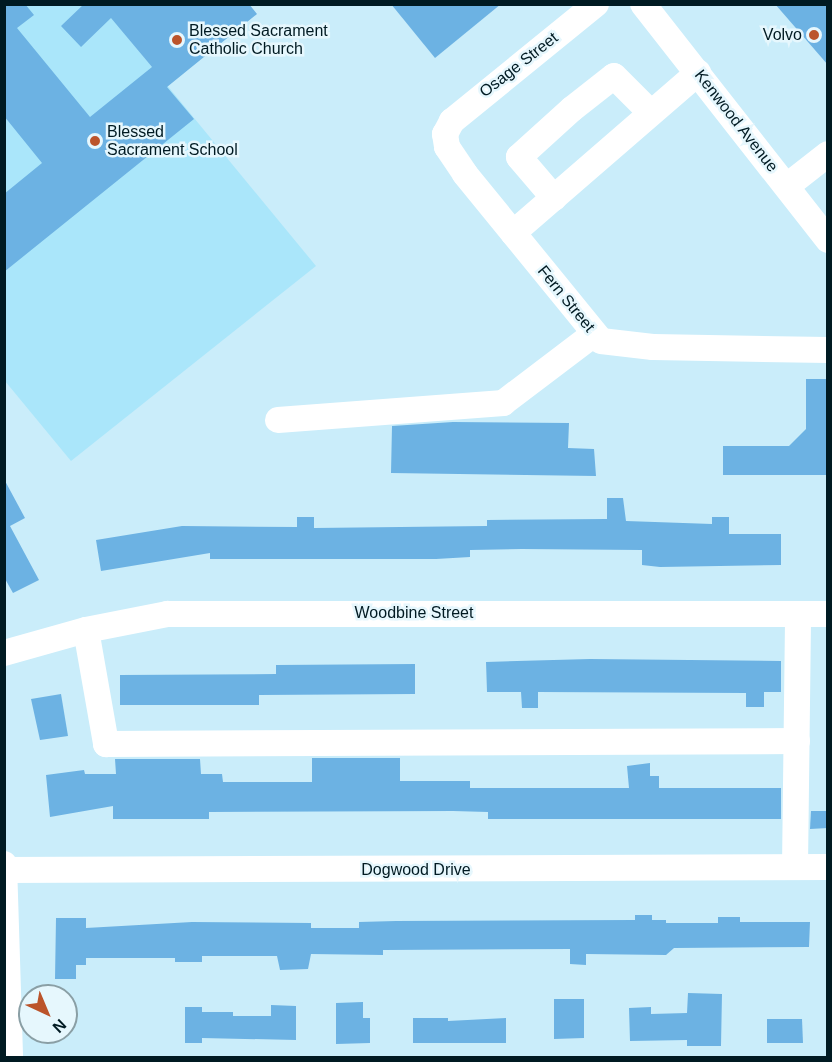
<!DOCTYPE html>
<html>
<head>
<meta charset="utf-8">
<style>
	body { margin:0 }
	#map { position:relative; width:832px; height:1062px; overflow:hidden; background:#caedfa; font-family:Arial,sans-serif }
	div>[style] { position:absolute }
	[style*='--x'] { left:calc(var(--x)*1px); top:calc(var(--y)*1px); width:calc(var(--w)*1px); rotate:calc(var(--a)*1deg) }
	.built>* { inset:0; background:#aae6fa }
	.building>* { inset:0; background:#6cb2e3 }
	.minor>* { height:26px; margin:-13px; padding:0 13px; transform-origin:13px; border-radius:13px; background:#fff }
	.dots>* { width:16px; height:16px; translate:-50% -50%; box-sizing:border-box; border:3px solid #e6f7fd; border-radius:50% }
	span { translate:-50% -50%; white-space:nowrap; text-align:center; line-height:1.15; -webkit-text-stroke:5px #e6f7fd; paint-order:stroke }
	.poi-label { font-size:16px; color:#001a22 }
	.left { translate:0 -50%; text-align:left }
	.right { translate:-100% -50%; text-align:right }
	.street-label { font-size:16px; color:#001a22 }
	.frame { position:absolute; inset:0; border:6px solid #001a22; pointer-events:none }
	.north { position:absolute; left:18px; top:984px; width:60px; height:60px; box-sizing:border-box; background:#e6f7fd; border:2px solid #8a9fa5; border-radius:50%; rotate:136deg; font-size:16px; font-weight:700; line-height:24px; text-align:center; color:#001a22 }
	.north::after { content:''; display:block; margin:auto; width:21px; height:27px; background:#bb542b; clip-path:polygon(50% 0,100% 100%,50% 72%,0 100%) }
</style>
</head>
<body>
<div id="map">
	<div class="built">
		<i style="clip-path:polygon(4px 5px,101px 5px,316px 266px,71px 461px,5px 381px)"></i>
	</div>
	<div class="building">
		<i style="clip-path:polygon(4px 4px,25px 4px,34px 15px,17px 28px,90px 117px,152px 67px,111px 18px,81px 47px,61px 26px,84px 4px,249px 4px,257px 14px,167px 87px,194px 119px,4px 272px,4px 194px,42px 163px,4px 116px)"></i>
		<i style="clip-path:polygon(391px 4px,501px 4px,435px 58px)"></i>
		<i style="clip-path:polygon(775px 4px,828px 4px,828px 65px)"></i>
		<i style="clip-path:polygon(806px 379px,828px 379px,828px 475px,723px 475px,723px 446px,789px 446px,806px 429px)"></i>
		<i style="clip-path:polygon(453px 422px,569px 423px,568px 448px,594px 449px,596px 476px,391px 473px,392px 426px)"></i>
		<i style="clip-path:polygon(4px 479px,25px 518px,10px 526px,39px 580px,13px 593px,4px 577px)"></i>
		<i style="clip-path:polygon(607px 498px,623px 498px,626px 521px,712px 524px,712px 517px,729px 517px,729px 534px,781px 534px,781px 565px,660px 567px,642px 565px,642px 550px,522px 549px,470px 550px,470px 557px,436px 559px,210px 559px,210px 553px,101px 571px,96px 540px,182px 526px,297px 527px,297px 517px,314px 517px,314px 528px,487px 526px,487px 520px,607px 519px)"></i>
		<i style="clip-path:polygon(590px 659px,781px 661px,781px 692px,764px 692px,764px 707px,746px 707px,746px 693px,538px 692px,538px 708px,522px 708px,521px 692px,487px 692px,486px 662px)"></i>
		<i style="clip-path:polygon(415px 664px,415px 694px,259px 695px,259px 705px,120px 705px,120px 675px,276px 674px,276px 665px)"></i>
		<i style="clip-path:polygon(61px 694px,68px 736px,40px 740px,31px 699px)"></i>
		<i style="clip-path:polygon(312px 758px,400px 758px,400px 781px,470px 781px,470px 788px,629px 788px,627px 766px,650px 763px,650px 776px,659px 776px,659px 788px,781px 788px,781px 819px,488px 819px,488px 812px,453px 811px,209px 812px,209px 819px,113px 819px,113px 806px,50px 817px,46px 775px,84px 770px,85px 774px,116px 774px,115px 759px,200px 759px,201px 774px,222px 774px,223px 782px,312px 782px)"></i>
		<i style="clip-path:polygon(811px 811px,828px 811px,828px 828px,810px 829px)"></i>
		<i style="clip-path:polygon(635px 915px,652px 915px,652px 920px,666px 920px,666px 923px,718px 923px,718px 917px,740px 917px,740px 922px,810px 922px,809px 947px,674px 948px,666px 955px,586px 954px,586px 965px,570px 964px,570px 949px,383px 950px,383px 955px,311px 954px,308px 969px,280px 970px,277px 956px,202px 956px,202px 962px,175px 962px,175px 958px,86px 958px,86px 965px,76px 965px,76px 979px,55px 979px,56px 918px,86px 918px,86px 928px,192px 922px,311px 923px,311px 928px,359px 928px,359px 922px,396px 921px,635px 920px)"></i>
		<i style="clip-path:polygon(688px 993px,722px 994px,721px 1046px,687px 1046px,687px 1040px,630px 1041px,629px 1008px,651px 1007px,651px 1014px,687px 1013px)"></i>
		<i style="clip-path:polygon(554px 999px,584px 999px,584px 1038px,554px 1039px)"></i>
		<i style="clip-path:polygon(363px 1002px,363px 1018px,370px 1018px,370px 1043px,336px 1044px,336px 1003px)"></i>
		<i style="clip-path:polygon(271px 1005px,296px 1006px,296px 1040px,202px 1038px,202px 1043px,185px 1043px,185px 1007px,202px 1007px,202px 1012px,233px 1012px,233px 1016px,271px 1016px)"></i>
		<i style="clip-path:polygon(413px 1018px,448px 1018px,448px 1021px,506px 1018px,506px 1043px,413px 1043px)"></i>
		<i style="clip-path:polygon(767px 1019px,802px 1019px,803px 1043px,767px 1043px)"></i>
	</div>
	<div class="minor">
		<i style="--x:596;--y:4;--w:186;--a:140.9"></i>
		<i style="--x:452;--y:121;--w:15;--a:118"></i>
		<i style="--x:445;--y:134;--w:13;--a:81"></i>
		<i style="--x:447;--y:147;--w:32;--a:56"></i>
		<i style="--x:465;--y:174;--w:215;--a:50.8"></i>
		<i style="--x:601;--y:341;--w:52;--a:6.6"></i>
		<i style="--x:653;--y:347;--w:175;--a:1"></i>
		<i style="--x:643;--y:4;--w:300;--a:51.9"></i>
		<i style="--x:787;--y:186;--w:52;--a:-38"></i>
		<i style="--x:554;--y:198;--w:54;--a:-130.5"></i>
		<i style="--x:519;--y:157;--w:72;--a:-42.2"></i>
		<i style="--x:572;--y:109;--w:53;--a:-38.2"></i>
		<i style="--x:614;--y:76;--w:52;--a:45"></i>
		<i style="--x:513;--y:233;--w:245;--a:-40.9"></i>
		<i style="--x:278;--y:420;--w:226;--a:-4.3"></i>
		<i style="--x:503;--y:403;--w:114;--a:-37.2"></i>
		<i style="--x:86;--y:630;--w:116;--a:80"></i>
		<i style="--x:106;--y:744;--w:691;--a:-0.25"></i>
		<i style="--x:4;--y:653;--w:85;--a:-15.7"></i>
		<i style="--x:86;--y:630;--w:83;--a:-11.2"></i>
		<i style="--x:167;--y:614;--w:661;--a:0"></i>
		<i style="--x:4;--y:864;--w:194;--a:88.2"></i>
		<i style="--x:795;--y:867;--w:253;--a:-89.3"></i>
		<i style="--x:4;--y:870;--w:824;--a:-0.21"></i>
	</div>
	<div class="dots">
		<i style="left:814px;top:35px;background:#bb542b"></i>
		<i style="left:177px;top:40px;background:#bb542b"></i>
		<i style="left:95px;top:141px;background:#bb542b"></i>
	</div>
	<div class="poi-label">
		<span class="left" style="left:189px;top:40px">Blessed Sacrament<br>Catholic Church</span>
		<span class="right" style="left:802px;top:35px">Volvo</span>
		<span class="left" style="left:107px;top:141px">Blessed<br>Sacrament School</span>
	</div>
	<div class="street-label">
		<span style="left:519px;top:65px;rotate:-38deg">Osage Street</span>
		<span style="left:736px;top:121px;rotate:52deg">Kenwood Avenue</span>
		<span style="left:566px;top:299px;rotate:51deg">Fern Street</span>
		<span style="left:414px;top:613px">Woodbine Street</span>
		<span style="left:416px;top:870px">Dogwood Drive</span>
	</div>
	<div class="frame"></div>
	<div class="north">N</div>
</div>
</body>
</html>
